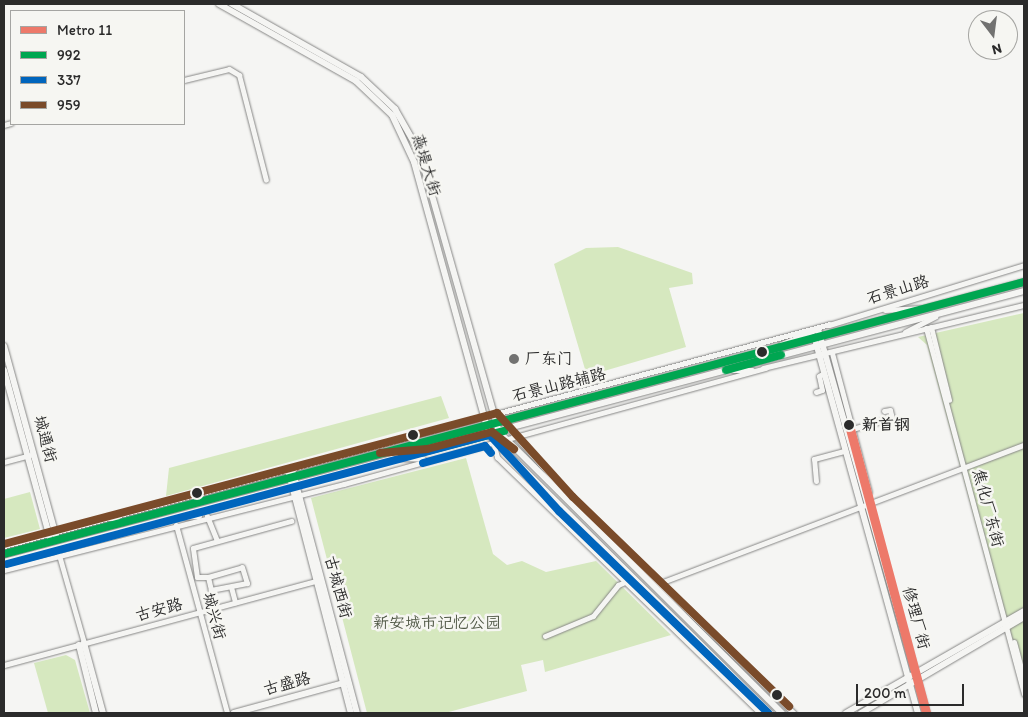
<!DOCTYPE html>
<html>
<head>
<meta charset="utf-8">
<style>
	body { margin:0 }
	#map { position:relative; width:1028px; height:717px; overflow:hidden; background:#f5f5f3; font-family:Itim,"LXGW WenKai TC",sans-serif }
	div>[style] { position:absolute }
	[style*='--x'] { left:calc(var(--x)*1px); top:calc(var(--y)*1px); width:calc(var(--w)*1px); rotate:calc(var(--a)*1deg) }
	.green>* { inset:0; background:#d6e8bf }
	.roads { filter:drop-shadow(0 0 1px #868685) drop-shadow(0 0 1px #868685) }
	.minor>* { height:5px; margin:-2.5px; padding:0 2.5px; transform-origin:2.5px; border-radius:2.5px; background:#f5f5f3 }
	.major>* { height:6px; margin:-3px; padding:0 3px; transform-origin:3px; border-radius:3px; background:#f5f5f3 }
	.bus-1>* { height:8px; margin:-4px; padding:0 4px; transform-origin:4px; border-radius:4px; background:#00a651 }
	.bus-2>* { height:8px; margin:-4px; padding:0 4px; transform-origin:4px; border-radius:4px; background:#0065bd }
	.bus-3>* { height:8px; margin:-4px; padding:0 4px; transform-origin:4px; border-radius:4px; background:#7a4b2a }
	.metro-1>* { height:9px; margin:-4.5px; padding:0 4.5px; transform-origin:4.5px; border-radius:4.5px; background:#ed796a }
	.dots>* { width:14px; height:14px; translate:-50% -50%; box-sizing:border-box; border:2px solid #f6f6f2; border-radius:50% }
	span { translate:-50% -50%; white-space:nowrap; text-align:center; line-height:1.15; -webkit-text-stroke:5px #f6f6f2; paint-order:stroke }
	.street-label { font-size:16px; color:#2b2b2b }
	.poi-label { font-size:16px; color:#2b2b2b }
	.left { translate:0 -50%; text-align:left }
	.stop-label { font-size:16px; color:#2b2b2b; font-weight:700 }
	.park-label { font-size:16px; color:#505846 }
	.frame { position:absolute; inset:0; border:5px solid #2b2b2b; pointer-events:none }
	.legend { position:absolute; left:10px; top:10px; width:175px; height:115px; box-sizing:border-box; background:#f6f6f2; border:1px solid #a5a5a2; margin:0; padding:6px 9px; list-style:none; font-size:15px; color:#2b2b2b }
	.legend li { display:flex; align-items:center; gap:10px; height:25px }
	.legend b { width:25px; border:1px solid #a5a5a2 }
	.north { position:absolute; left:968px; top:10px; width:50px; height:50px; box-sizing:border-box; background:#f6f6f2; border:1px solid #a5a5a2; border-radius:50%; rotate:165deg; font-size:14px; font-weight:700; line-height:20px; text-align:center; color:#2b2b2b }
	.north::after { content:''; display:block; margin:auto; width:18px; height:22px; background:#727271; clip-path:polygon(50% 0,100% 100%,50% 72%,0 100%) }
	.scale { position:absolute; left:856px; top:684px; width:108px; height:22px; box-sizing:border-box; border:2px solid #2b2b2b; border-top:0; padding-left:6px; font-size:15px; line-height:18px; white-space:nowrap; color:#2b2b2b; -webkit-text-stroke:4px #f6f6f2; paint-order:stroke }
</style>
</head>
<body>
<div id="map">
	<div class="green">
		<i style="clip-path:polygon(618px 247px,692px 273px,693px 284px,669px 288px,686px 347px,587px 376px,554px 264px,586px 248px)"></i>
		<i style="clip-path:polygon(1024px 313px,1024px 701px,927px 345px,918px 337px)"></i>
		<i style="clip-path:polygon(441px 396px,449px 418px,166px 496px,169px 468px)"></i>
		<i style="clip-path:polygon(466px 458px,493px 554px,507px 565px,522px 561px,546px 572px,596px 561px,671px 635px,545px 672px,543px 660px,521px 665px,527px 691px,445px 713px,367px 713px,311px 498px)"></i>
		<i style="clip-path:polygon(30px 492px,40px 529px,4px 538px,4px 499px)"></i>
		<i style="clip-path:polygon(66px 655px,75px 660px,90px 713px,48px 713px,34px 663px)"></i>
	</div>
	<div class="roads">
		<div class="minor">
			<i style="--x:184;--y:80;--w:46;--a:-13.7"></i>
			<i style="--x:229;--y:69;--w:12;--a:31"></i>
			<i style="--x:239;--y:75;--w:108;--a:75.6"></i>
			<i style="--x:4;--y:125;--w:7;--a:-16"></i>
			<i style="--x:885;--y:310;--w:36;--a:-3"></i>
			<i style="--x:829;--y:325;--w:204;--a:-17.1"></i>
			<i style="--x:931;--y:327;--w:75;--a:76.1"></i>
			<i style="--x:926;--y:328;--w:379;--a:75"></i>
			<i style="--x:905;--y:332;--w:34;--a:-27"></i>
			<i style="--x:781;--y:344;--w:38;--a:-22"></i>
			<i style="--x:832;--y:353;--w:144;--a:75.1"></i>
			<i style="--x:763;--y:368;--w:268;--a:-13.6"></i>
			<i style="--x:733;--y:370;--w:19;--a:0"></i>
			<i style="--x:816;--y:392;--w:6;--a:-18"></i>
			<i style="--x:822;--y:390;--w:14;--a:-102"></i>
			<i style="--x:819;--y:376;--w:6;--a:-31"></i>
			<i style="--x:509;--y:429;--w:93;--a:48.1"></i>
			<i style="--x:571;--y:498;--w:310;--a:44"></i>
			<i style="--x:852;--y:429;--w:41;--a:-15.4"></i>
			<i style="--x:892;--y:418;--w:8;--a:-104"></i>
			<i style="--x:890;--y:410;--w:6;--a:171"></i>
			<i style="--x:493;--y:442;--w:16;--a:75"></i>
			<i style="--x:497;--y:457;--w:367;--a:44.2"></i>
			<i style="--x:399;--y:458;--w:24;--a:2"></i>
			<i style="--x:4;--y:462;--w:27;--a:-15"></i>
			<i style="--x:816;--y:481;--w:22;--a:-95"></i>
			<i style="--x:814;--y:459;--w:31;--a:-15"></i>
			<i style="--x:207;--y:516;--w:27;--a:68"></i>
			<i style="--x:180;--y:517;--w:19;--a:-3"></i>
			<i style="--x:176;--y:525;--w:195;--a:74.8"></i>
			<i style="--x:4;--y:546;--w:855;--a:-15.04"></i>
			<i style="--x:57;--y:548;--w:99;--a:74.1"></i>
			<i style="--x:242;--y:567;--w:17;--a:73"></i>
			<i style="--x:247;--y:583;--w:37;--a:169"></i>
			<i style="--x:211;--y:590;--w:13;--a:-103"></i>
			<i style="--x:208;--y:577;--w:35;--a:-16"></i>
			<i style="--x:4;--y:570;--w:351;--a:-14.2"></i>
			<i style="--x:344;--y:484;--w:437;--a:-15.4"></i>
			<i style="--x:208;--y:577;--w:11;--a:180"></i>
			<i style="--x:197;--y:577;--w:29;--a:-98"></i>
			<i style="--x:193;--y:548;--w:102;--a:-15.4"></i>
			<i style="--x:660;--y:583;--w:389;--a:-20.8"></i>
			<i style="--x:231;--y:587;--w:16;--a:75"></i>
			<i style="--x:545;--y:636;--w:52;--a:-22.6"></i>
			<i style="--x:593;--y:616;--w:40;--a:-51"></i>
			<i style="--x:618;--y:585;--w:10;--a:-24"></i>
			<i style="--x:1014;--y:642;--w:39;--a:75"></i>
			<i style="--x:4;--y:665;--w:325;--a:-15.1"></i>
		</div>
		<div class="major">
			<i style="--x:219;--y:4;--w:157;--a:29.3"></i>
			<i style="--x:356;--y:81;--w:50;--a:43.4"></i>
			<i style="--x:392;--y:115;--w:52;--a:64.9"></i>
			<i style="--x:414;--y:162;--w:283;--a:74.6"></i>
			<i style="--x:489;--y:435;--w:395;--a:44.7"></i>
			<i style="--x:232;--y:4;--w:148;--a:29.5"></i>
			<i style="--x:361;--y:77;--w:47;--a:43.3"></i>
			<i style="--x:395;--y:109;--w:51;--a:60.4"></i>
			<i style="--x:420;--y:153;--w:290;--a:74.2"></i>
			<i style="--x:499;--y:432;--w:399;--a:44.8"></i>
			<i style="--x:818;--y:329;--w:399;--a:74.2"></i>
			<i style="--x:816;--y:343;--w:384;--a:74.6"></i>
			<i style="--x:4;--y:346;--w:201;--a:74.7"></i>
			<i style="--x:4;--y:370;--w:178;--a:74.7"></i>
			<i style="--x:292;--y:469;--w:253;--a:75.1"></i>
			<i style="--x:288;--y:470;--w:251;--a:75.5"></i>
			<i style="--x:110;--y:517;--w:14;--a:25"></i>
			<i style="--x:4;--y:554;--w:1056;--a:-14.93"></i>
			<i style="--x:4;--y:562;--w:1055;--a:-14.88"></i>
			<i style="--x:84;--y:643;--w:73;--a:74.8"></i>
			<i style="--x:79;--y:645;--w:70;--a:76"></i>
			<i style="--x:234;--y:713;--w:117;--a:-15.3"></i>
			<i style="--x:846;--y:713;--w:205;--a:-29.8"></i>
			<i style="--x:861;--y:713;--w:189;--a:-30.5"></i>
		</div>
	</div>
	<div class="bus-1">
		<i style="--x:726;--y:370;--w:57;--a:-15.3"></i>
		<i style="--x:420;--y:453;--w:87;--a:-14.7"></i>
		<i style="--x:4;--y:554;--w:1056;--a:-14.93"></i>
	</div>
	<div class="bus-2">
		<i style="--x:423;--y:463;--w:64;--a:-15.3"></i>
		<i style="--x:485;--y:446;--w:9;--a:49"></i>
		<i style="--x:7;--y:564;--w:500;--a:-15"></i>
		<i style="--x:490;--y:435;--w:103;--a:47.8"></i>
		<i style="--x:559;--y:511;--w:291;--a:44"></i>
	</div>
	<div class="bus-3">
		<i style="--x:380;--y:453;--w:47;--a:-4.9"></i>
		<i style="--x:427;--y:449;--w:67;--a:-14.7"></i>
		<i style="--x:492;--y:432;--w:28;--a:38"></i>
		<i style="--x:4;--y:544;--w:510;--a:-14.88"></i>
		<i style="--x:497;--y:413;--w:113;--a:47.9"></i>
		<i style="--x:573;--y:497;--w:301;--a:44.1"></i>
	</div>
	<div class="metro-1">
		<i style="--x:849;--y:425;--w:298;--a:75"></i>
	</div>
	<div class="dots">
		<i style="left:762px;top:352px;background:#2b2b2b"></i>
		<i style="left:514px;top:359px;background:#727271"></i>
		<i style="left:849px;top:425px;background:#2b2b2b"></i>
		<i style="left:413px;top:435px;background:#2b2b2b"></i>
		<i style="left:197px;top:493px;background:#2b2b2b"></i>
		<i style="left:777px;top:695px;background:#2b2b2b"></i>
	</div>
	<div class="street-label">
		<span style="left:426px;top:165px;rotate:73deg">燕堤大街</span>
		<span style="left:898px;top:290px;rotate:-17deg">石景山路</span>
		<span style="left:559px;top:385px;rotate:-14deg">石景山路辅路</span>
		<span style="left:45px;top:439px;rotate:75deg">城通街</span>
		<span style="left:988px;top:508px;rotate:75deg">焦化厂东街</span>
		<span style="left:338px;top:587px;rotate:75deg">古城西街</span>
		<span style="left:159px;top:610px;rotate:-15deg">古安路</span>
		<span style="left:214px;top:616px;rotate:75deg">城兴街</span>
		<span style="left:916px;top:618px;rotate:75deg">修理厂街</span>
		<span style="left:287px;top:684px;rotate:-15deg">古盛路</span>
	</div>
	<div class="poi-label">
		<span class="left" style="left:525px;top:359px">厂东门</span>
	</div>
	<div class="stop-label">
		<span class="left" style="left:862px;top:425px">新首钢</span>
	</div>
	<div class="park-label">
		<span style="left:437px;top:623px">新安城市记忆公园</span>
	</div>
	<div class="frame"></div>
	<ul class="legend">
	<li><b style="height:6px;background:#ed796a"></b>Metro 11</li>
	<li><b style="height:6px;background:#00a651"></b>992</li>
	<li><b style="height:6px;background:#0065bd"></b>337</li>
	<li><b style="height:6px;background:#7a4b2a"></b>959</li>
	</ul>
	<div class="north">N</div>
	<div class="scale">200 m</div>
</div>
</body>
</html>
